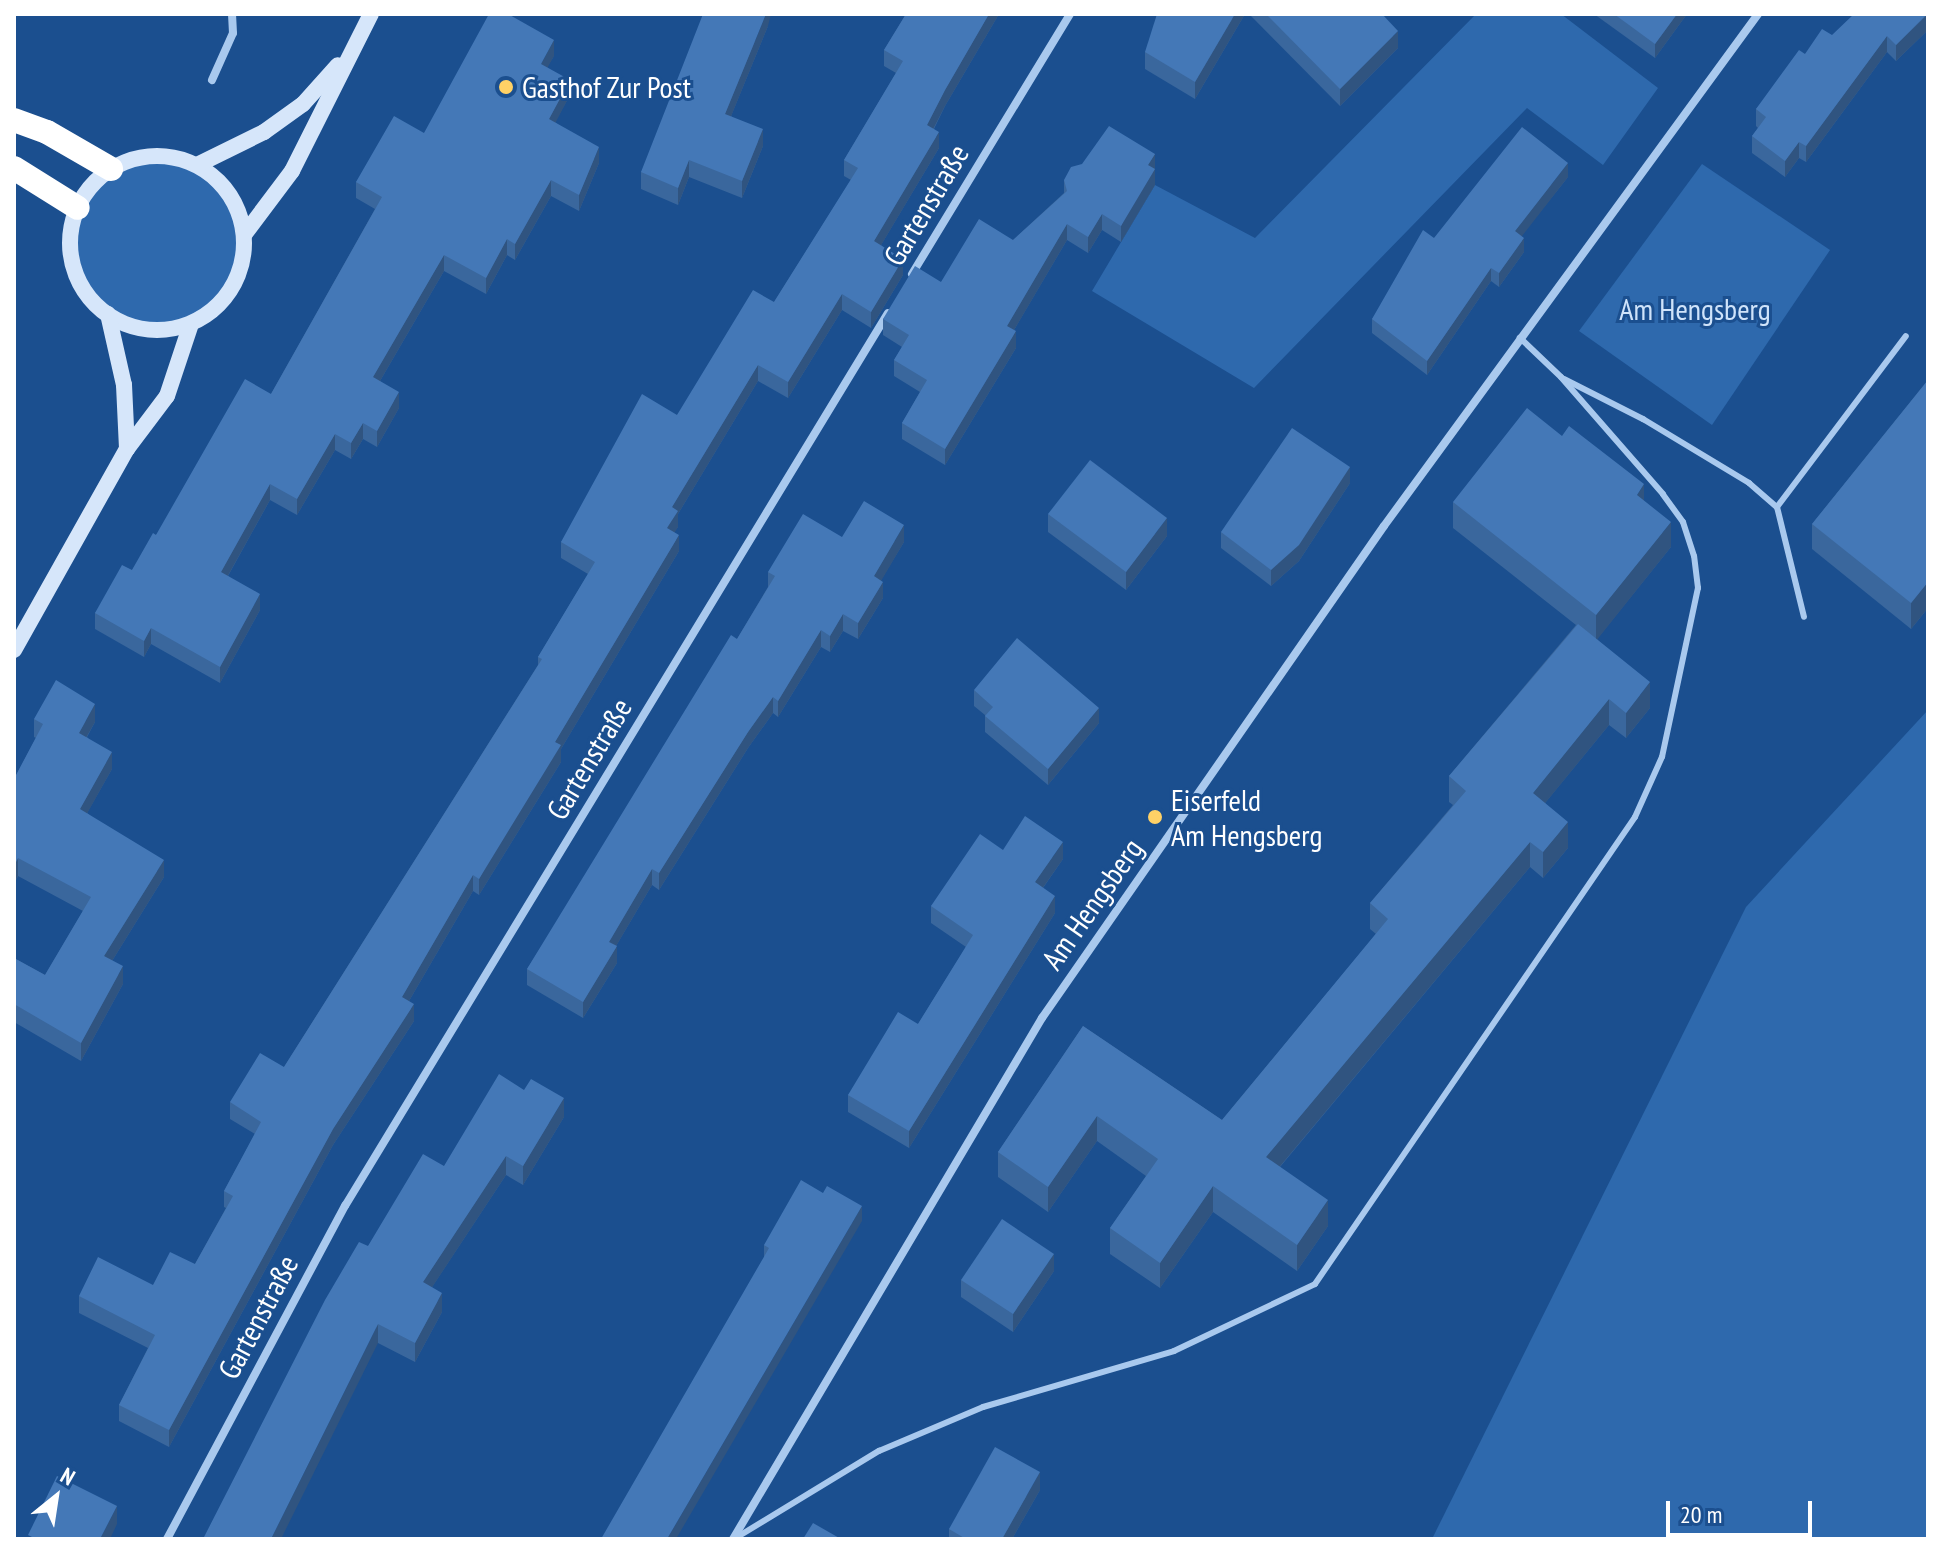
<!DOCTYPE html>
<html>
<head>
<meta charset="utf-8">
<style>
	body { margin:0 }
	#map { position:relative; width:1942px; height:1553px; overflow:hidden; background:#1b4f8f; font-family:"PT Sans Narrow",sans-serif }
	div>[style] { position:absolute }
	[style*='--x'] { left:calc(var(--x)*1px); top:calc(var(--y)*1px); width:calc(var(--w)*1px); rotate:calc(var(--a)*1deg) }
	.green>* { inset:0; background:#2e69ad }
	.round { border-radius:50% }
	.lane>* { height:6px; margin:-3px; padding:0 3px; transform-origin:3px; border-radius:3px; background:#a9c9ee }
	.street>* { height:8px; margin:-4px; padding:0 4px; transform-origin:4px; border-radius:4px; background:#a9c9ee }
	.secondary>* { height:16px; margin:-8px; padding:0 8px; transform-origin:8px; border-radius:8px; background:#d6e6fa }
	.secondary>.ring { margin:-8px; padding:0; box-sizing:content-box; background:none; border:16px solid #d6e6fa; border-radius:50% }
	.highway>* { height:24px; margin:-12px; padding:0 12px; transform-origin:12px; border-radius:12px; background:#fff }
	.wall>* { inset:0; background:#3a679d }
	.shaded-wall>* { inset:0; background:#305480 }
	.building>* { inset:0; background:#4478b7 }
	.dots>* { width:22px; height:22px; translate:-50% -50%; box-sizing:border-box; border:4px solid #1b4f8f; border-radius:50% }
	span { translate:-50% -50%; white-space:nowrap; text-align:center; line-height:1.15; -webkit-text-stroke:6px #1b4f8f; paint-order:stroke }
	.poi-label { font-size:30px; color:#fff }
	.left { translate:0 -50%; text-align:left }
	.street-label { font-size:30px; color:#fff }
	.park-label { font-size:30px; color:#cfe3fa }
	.frame { position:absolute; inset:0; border:16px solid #fff; pointer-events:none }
	.north { position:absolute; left:16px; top:1457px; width:80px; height:80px; -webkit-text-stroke:6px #1b4f8f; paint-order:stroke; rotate:30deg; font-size:22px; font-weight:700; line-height:32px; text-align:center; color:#fff }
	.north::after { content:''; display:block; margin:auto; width:28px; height:36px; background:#fff; clip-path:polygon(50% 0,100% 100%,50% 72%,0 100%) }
	.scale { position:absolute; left:1666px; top:1501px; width:146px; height:36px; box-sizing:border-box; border:4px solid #fff; border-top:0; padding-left:10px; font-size:24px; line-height:28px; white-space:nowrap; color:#fff; -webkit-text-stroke:6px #1b4f8f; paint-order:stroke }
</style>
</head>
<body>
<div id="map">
	<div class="green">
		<i style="clip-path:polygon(1476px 14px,1561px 14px,1658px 88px,1603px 165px,1527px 108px,1254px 388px,1092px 291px,1155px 185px,1255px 238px)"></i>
		<i class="round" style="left:70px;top:156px;width:174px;height:174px"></i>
		<i style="clip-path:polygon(1702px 164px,1830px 250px,1712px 425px,1579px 331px)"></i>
		<i style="clip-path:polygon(1928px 710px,1928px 1539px,1432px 1539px,1746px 907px)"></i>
	</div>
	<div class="lane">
		<i style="--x:1564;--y:379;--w:89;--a:26.9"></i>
		<i style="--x:1643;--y:419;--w:124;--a:31.1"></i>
		<i style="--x:1749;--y:483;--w:37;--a:41"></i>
		<i style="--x:1777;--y:507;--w:113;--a:76.2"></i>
		<i style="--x:1777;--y:507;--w:214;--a:-53"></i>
		<i style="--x:734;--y:1539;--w:170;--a:-31.3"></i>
		<i style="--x:879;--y:1451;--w:113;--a:-22.9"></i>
		<i style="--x:983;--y:1407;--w:199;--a:-16.3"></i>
		<i style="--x:1174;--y:1351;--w:156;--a:-25.4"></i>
		<i style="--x:1315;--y:1284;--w:566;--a:-55.58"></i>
		<i style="--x:1635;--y:817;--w:66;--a:-65.8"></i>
		<i style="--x:1662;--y:757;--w:173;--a:-78"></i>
		<i style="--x:1698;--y:588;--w:32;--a:-97"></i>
		<i style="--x:1694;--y:556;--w:36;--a:-108"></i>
		<i style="--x:1683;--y:522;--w:34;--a:-126"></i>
		<i style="--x:1663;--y:494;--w:155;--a:-131.1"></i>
		<i style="--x:1561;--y:377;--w:57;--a:-136.4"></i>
	</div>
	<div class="street">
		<i style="--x:212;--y:80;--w:51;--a:-65.9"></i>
		<i style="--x:233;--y:33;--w:19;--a:-93"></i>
		<i style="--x:912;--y:274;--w:304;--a:-58.7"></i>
		<i style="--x:167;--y:1539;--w:378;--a:-61.9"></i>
		<i style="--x:345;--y:1206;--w:1045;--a:-58.7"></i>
		<i style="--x:733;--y:1539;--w:606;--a:-59.33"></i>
		<i style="--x:1042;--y:1018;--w:599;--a:-55.2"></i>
		<i style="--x:1384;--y:526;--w:634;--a:-53.85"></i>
	</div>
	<div class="secondary">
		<i class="ring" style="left:70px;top:156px;width:158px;height:158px"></i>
		<i style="--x:197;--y:165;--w:75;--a:-26.2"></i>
		<i style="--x:264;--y:132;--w:48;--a:-35.7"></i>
		<i style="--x:303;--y:104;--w:52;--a:-48.1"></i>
		<i style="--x:244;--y:235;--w:80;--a:-53.1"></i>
		<i style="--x:292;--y:171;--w:176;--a:-63.3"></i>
		<i style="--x:108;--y:314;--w:73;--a:77.3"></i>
		<i style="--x:124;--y:385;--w:64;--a:87.3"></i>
		<i style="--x:14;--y:650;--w:231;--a:-60.7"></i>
		<i style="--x:127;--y:449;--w:66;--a:-53"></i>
		<i style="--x:167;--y:396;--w:76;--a:-71.6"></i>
	</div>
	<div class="highway">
		<i style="--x:14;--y:120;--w:35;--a:20"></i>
		<i style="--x:47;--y:132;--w:74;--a:30"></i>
		<i style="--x:14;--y:168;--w:75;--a:32"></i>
	</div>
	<div class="wall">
		<i style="clip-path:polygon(906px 14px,999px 14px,945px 106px,934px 129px,939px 148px,881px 245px,903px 275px,871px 328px,842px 310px,788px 398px,758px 381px,678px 514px,678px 527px,674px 532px,679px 551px,561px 749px,561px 762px,479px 895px,473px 891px,409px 1001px,414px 1021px,333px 1145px,169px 1447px,119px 1421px,119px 1405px,148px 1348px,79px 1313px,79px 1296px,153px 1285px,195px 1264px,226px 1208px,224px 1207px,224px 1191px,255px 1134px,230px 1119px,230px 1102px,284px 1067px,538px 665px,538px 657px,588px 574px,561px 558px,561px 542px,677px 415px,774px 302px,851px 180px,844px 176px,844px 160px,896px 73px,884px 66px,884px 50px)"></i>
		<i style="clip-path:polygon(1245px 14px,1195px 99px,1145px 69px,1145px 52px)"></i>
		<i style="clip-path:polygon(1249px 14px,1383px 14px,1398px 48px,1340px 106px)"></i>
		<i style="clip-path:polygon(1594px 14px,1687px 14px,1655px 58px)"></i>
		<i style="clip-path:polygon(1928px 14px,1928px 30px,1896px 61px,1887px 52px,1806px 162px,1799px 158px,1785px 177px,1752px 153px,1752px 136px,1758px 128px,1756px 126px,1756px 109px,1805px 54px,1832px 35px)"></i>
		<i style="clip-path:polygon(768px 26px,731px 116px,763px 146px,742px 198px,689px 177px,678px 205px,641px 189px,641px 172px)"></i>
		<i style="clip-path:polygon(554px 56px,547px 67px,570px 95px,555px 122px,599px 163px,579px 211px,551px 196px,515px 260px,507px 255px,486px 294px,444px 271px,380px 381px,399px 408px,377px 447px,363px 439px,351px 459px,335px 450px,297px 515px,270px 500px,228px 576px,260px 610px,220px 683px,151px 644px,144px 657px,95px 629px,95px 613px,132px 570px,156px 535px,271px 394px,375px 209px,356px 198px,356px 182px,424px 133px)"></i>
		<i style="clip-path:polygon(1155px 154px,1155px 185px,1121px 242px,1102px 230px,1088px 253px,1067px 240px,1014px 330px,1016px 348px,945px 465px,902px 439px,902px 423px,920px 392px,894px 376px,894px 360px,902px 347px,883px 335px,883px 319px,941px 282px,1013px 240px,1064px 193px,1064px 180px)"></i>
		<i style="clip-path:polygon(1568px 177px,1521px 236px,1524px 252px,1499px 287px,1491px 281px,1427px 375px,1372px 333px,1372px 319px,1434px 238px)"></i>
		<i style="clip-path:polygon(1928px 380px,1928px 608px,1911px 629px,1812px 549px,1812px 524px)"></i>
		<i style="clip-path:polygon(1350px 483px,1299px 561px,1271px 586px,1221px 548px,1221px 532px)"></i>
		<i style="clip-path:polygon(1644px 501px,1671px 547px,1597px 639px,1650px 708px,1626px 738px,1609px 725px,1545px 803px,1568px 848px,1543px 878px,1530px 867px,1280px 1167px,1328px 1226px,1297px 1271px,1213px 1212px,1160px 1288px,1110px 1254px,1110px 1228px,1146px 1176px,1097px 1141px,1048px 1212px,998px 1177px,998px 1152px,1083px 1026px,1222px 1120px,1376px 934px,1370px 929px,1370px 903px,1453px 805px,1449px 802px,1449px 776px,1576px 625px,1453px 528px,1453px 502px)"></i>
		<i style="clip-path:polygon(1048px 514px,1167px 536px,1126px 590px,1048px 532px)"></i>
		<i style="clip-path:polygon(842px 537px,904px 542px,881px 580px,883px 598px,858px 639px,843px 631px,830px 652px,821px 647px,778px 717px,773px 713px,748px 748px,659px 890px,652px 885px,616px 946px,617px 963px,583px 1018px,527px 985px,527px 969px,737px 639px,768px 587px,768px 572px)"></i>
		<i style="clip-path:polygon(974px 690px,1099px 723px,1048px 785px,985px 732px,985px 715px,974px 706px)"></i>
		<i style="clip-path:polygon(34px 719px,95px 722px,87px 737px,112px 769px,87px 813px,164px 877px,112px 961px,123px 984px,81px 1061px,14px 1022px,14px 958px,45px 975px,83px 911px,18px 876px,14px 884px,14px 779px,36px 738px,34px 737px)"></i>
		<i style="clip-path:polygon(1003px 850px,1063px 859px,1043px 888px,1055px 913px,909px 1148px,848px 1112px,848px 1095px,918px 1024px,966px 947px,931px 923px,931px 906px)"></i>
		<i style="clip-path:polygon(564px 1117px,523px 1185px,506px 1175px,432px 1287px,442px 1312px,415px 1362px,378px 1343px,368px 1246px,444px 1166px)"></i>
		<i style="clip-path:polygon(862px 1221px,764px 1257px,764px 1245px)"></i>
		<i style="clip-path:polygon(1054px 1271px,1013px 1332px,961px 1297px,961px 1280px)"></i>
		<i style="clip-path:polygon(1040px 1490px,1012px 1539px,949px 1539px,949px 1529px)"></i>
	</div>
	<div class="shaded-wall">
		<i style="clip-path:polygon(766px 14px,771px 14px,768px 26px,725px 131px,725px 114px)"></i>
		<i style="clip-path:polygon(989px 14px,999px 14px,945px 106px,927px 141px,927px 125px,945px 90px)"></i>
		<i style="clip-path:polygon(1235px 14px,1245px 14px,1195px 99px,1195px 82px)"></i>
		<i style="clip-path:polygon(1677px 14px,1687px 14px,1655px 58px,1655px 44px)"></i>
		<i style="clip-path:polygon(1928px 14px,1928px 30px,1896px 61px,1896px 45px)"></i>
		<i style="clip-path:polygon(1398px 31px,1398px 48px,1340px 106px,1340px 89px)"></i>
		<i style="clip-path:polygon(1887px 36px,1887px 52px,1806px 162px,1806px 146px)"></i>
		<i style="clip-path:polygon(554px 40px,554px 56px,541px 79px,541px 64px)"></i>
		<i style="clip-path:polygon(570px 80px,570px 95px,549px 135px,549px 119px)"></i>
		<i style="clip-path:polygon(763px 129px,763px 146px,742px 198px,742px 181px)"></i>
		<i style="clip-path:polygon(939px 132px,939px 148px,874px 257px,874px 241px)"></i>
		<i style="clip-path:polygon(1799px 142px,1799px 158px,1785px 177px,1785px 161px)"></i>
		<i style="clip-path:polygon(599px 147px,599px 163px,579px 211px,579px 195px)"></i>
		<i style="clip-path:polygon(1155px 154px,1155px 185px,1121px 242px,1121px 226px,1148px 165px)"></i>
		<i style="clip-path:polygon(689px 160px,689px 177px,678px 205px,678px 188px)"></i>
		<i style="clip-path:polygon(1568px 163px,1568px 177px,1515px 245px,1515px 231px)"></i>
		<i style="clip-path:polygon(551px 180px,551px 196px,515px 260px,515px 244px)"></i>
		<i style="clip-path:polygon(1102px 214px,1102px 230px,1088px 253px,1088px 237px)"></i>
		<i style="clip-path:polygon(1067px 224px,1067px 240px,1007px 342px,1007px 326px)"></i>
		<i style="clip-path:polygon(1524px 238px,1524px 252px,1499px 287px,1499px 273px)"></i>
		<i style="clip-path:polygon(507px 239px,507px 255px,486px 294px,486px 278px)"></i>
		<i style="clip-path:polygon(444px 255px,444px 271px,373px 393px,373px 377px)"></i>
		<i style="clip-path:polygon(903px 259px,903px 275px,871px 328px,871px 312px)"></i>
		<i style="clip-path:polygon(1491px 268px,1491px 281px,1427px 375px,1427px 361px)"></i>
		<i style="clip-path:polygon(842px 294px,842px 310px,788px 398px,788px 382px)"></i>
		<i style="clip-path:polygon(1016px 331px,1016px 348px,945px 465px,945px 449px)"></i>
		<i style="clip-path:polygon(758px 365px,758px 381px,678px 514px,678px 527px,667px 544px,667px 528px,672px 507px)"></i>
		<i style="clip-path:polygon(399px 392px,399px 408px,377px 447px,377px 431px)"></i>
		<i style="clip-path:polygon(363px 423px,363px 439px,351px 459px,351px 443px)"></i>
		<i style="clip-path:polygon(335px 434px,335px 450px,297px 515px,297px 499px)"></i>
		<i style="clip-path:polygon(1350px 467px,1350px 483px,1299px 561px,1271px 586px,1271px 570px)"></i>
		<i style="clip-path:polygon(270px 484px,270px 500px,221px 588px,221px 572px)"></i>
		<i style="clip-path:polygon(1644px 484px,1644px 510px,1637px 495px)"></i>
		<i style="clip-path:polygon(1167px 518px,1167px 536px,1126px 590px,1126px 572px)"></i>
		<i style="clip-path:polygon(1671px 522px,1671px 547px,1596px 641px,1596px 615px)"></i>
		<i style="clip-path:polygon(904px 525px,904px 542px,874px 593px,874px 576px)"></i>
		<i style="clip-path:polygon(679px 535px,679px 551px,561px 749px,561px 762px,479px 895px,479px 879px,555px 742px)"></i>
		<i style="clip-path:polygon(883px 582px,883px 598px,858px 639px,858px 623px)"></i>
		<i style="clip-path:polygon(1928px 582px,1928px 608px,1911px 629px,1911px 603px)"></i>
		<i style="clip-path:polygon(260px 594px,260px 610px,220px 683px,220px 667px)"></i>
		<i style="clip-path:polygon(843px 614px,843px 631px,830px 652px,830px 636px)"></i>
		<i style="clip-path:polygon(151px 628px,151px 644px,144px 657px,144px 641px)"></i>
		<i style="clip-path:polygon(821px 630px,821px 647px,778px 717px,778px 701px)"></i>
		<i style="clip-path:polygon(1650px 682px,1650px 708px,1626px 738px,1626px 713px)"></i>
		<i style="clip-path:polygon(773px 697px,773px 713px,748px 748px,659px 890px,659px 873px,748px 732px)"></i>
		<i style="clip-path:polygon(1609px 699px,1609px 725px,1533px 818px,1533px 793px)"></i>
		<i style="clip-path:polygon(95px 704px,95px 722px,79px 750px,79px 733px)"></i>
		<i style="clip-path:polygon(1099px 708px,1099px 723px,1048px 785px,1048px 769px)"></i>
		<i style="clip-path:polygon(112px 752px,112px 769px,80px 826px,80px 809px)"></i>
		<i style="clip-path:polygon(1568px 822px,1568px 848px,1543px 878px,1543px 852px)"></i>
		<i style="clip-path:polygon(1063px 842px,1063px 859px,1035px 899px,1035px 882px)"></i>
		<i style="clip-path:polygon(1530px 842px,1530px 867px,1266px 1183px,1266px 1157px)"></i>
		<i style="clip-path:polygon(18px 858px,18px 876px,14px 884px,14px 866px)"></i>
		<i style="clip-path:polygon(164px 860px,164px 877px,104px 974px,104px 956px)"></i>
		<i style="clip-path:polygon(652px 869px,652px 885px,609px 958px,609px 942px)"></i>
		<i style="clip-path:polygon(473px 875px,473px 891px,402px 1013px,402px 997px)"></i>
		<i style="clip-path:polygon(1055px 896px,1055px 913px,909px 1148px,909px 1131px)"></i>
		<i style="clip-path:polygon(617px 946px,617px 963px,583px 1018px,583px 1002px)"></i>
		<i style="clip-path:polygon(123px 966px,123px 984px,81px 1061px,81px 1043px)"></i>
		<i style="clip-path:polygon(414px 1004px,414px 1021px,333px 1145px,169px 1447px,169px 1430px,333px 1129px)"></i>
		<i style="clip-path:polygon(564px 1098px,564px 1117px,523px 1185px,523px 1166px)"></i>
		<i style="clip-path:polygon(1097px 1116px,1097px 1141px,1048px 1212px,1048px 1187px)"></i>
		<i style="clip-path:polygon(506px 1156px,506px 1175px,423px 1301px,423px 1282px)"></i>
		<i style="clip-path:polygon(1213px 1186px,1213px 1212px,1160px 1288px,1160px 1263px)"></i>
		<i style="clip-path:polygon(1328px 1200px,1328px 1226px,1297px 1271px,1297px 1245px)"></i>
		<i style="clip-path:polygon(862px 1206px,862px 1221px,676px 1539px,667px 1539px)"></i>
		<i style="clip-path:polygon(1054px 1254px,1054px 1271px,1013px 1332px,1013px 1314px)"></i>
		<i style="clip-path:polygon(442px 1293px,442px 1312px,415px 1362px,415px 1343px)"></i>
		<i style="clip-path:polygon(378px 1324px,378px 1343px,281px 1539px,271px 1539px)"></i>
		<i style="clip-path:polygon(1040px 1472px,1040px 1490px,1012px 1539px,1002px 1539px)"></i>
		<i style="clip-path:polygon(117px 1506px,117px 1524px,110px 1539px,100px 1539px)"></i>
	</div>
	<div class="building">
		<i style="clip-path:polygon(489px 14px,508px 14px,554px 40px,541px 64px,570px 80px,549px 119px,599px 147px,579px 195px,551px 180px,515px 244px,507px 239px,486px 278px,444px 255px,373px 377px,399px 392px,377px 431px,363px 423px,351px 443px,335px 434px,297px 499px,270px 484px,221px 572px,260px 594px,220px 667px,151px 628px,144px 641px,95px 613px,122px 565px,132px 570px,153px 533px,156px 535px,245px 379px,271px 394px,382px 197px,356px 182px,394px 116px,424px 133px)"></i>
		<i style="clip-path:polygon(703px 14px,766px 14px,725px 114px,763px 129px,742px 181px,689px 160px,678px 188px,641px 172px)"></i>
		<i style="clip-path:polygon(906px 14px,989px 14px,945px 90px,927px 125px,939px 132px,874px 241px,903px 259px,871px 312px,842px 294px,788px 382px,758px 365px,672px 507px,678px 511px,667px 528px,679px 535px,555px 742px,561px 745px,479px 879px,473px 875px,402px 997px,414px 1004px,333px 1129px,169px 1430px,119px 1405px,155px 1335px,79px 1296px,98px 1257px,153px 1285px,170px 1252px,195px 1264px,233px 1196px,224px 1191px,261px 1122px,230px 1102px,260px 1053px,284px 1067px,542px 659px,538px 657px,595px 562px,561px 542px,642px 394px,677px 415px,753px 290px,774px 302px,858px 168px,844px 160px,903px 61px,884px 50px)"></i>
		<i style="clip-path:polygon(1157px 14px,1235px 14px,1195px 82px,1145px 52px)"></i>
		<i style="clip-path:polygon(1266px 14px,1382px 14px,1398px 31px,1340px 89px)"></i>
		<i style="clip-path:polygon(1614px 14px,1677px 14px,1655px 44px)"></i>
		<i style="clip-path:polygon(1854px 14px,1927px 14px,1896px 45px,1887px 36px,1806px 146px,1799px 142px,1785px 161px,1752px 136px,1766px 117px,1756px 109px,1799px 50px,1805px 54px,1822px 29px,1832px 35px)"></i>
		<i style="clip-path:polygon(1109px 126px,1155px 154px,1148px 165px,1155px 169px,1121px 226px,1102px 214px,1088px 237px,1067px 224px,1007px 326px,1016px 331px,945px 449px,902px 423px,927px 380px,894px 360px,909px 335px,883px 319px,915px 266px,941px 282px,979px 219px,1013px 240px,1067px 191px,1064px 180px,1071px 167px,1082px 164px)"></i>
		<i style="clip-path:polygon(1522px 127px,1568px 163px,1515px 231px,1524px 238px,1499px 273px,1491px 268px,1427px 361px,1372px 319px,1423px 230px,1434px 238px)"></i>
		<i style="clip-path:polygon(1928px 380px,1928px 582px,1911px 603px,1812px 524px)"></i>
		<i style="clip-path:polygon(1527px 408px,1562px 436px,1569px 426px,1644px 484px,1637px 495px,1671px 522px,1596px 615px,1453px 502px)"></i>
		<i style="clip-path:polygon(1292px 428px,1350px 467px,1299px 545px,1271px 570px,1221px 532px)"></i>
		<i style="clip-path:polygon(1090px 460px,1167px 518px,1126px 572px,1048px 514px)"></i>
		<i style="clip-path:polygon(864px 501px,904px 525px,874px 576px,883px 582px,858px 623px,843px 614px,830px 636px,821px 630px,778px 701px,773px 697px,748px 732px,659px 873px,652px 869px,609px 942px,617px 946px,583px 1002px,527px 969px,731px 635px,737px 639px,775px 576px,768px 572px,803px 514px,842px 537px)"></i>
		<i style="clip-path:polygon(1578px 624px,1650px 682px,1626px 713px,1609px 699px,1533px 793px,1568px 822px,1543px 852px,1530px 842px,1266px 1157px,1328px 1200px,1297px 1245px,1213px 1186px,1160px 1263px,1110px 1228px,1158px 1159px,1097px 1116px,1048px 1187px,998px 1152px,1083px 1026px,1222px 1120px,1388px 919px,1370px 903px,1466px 791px,1449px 776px)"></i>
		<i style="clip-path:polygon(1017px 638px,1099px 708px,1048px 769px,985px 716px,993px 707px,974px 690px)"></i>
		<i style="clip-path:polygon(56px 680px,95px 704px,79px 733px,112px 752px,80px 809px,164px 860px,104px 956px,123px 966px,81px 1043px,14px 1004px,14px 958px,45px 975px,91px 897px,18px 858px,14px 866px,14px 779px,43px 724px,34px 719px)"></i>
		<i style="clip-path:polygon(1025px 816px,1063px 842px,1035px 882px,1055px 896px,909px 1131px,848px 1095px,898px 1012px,918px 1024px,973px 935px,931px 906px,980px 834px,1003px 850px)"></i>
		<i style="clip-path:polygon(499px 1074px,524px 1090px,531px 1079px,564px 1098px,523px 1166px,506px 1156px,423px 1282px,442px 1293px,415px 1343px,378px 1324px,271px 1539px,203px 1539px,325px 1300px,359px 1242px,368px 1246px,423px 1154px,444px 1166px)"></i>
		<i style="clip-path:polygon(801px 1180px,823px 1193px,827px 1186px,862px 1206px,667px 1539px,601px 1539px,769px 1248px,764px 1245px)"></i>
		<i style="clip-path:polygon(1002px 1219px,1054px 1254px,1013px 1314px,961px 1280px)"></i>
		<i style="clip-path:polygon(995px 1447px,1040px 1472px,1002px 1539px,966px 1539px,949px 1529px)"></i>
		<i style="clip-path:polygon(57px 1476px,117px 1506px,100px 1539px,36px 1539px,28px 1535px)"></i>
		<i style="clip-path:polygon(813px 1523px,841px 1539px,803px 1539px)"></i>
	</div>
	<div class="dots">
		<i style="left:506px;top:87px;background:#ffd166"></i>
		<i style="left:1155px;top:817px;background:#ffd166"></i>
	</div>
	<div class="poi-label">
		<span class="left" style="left:522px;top:87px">Gasthof Zur Post</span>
		<span class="left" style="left:1171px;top:817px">Eiserfeld<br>Am Hengsberg</span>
	</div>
	<div class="street-label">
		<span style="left:926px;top:205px;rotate:-59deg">Gartenstraße</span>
		<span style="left:589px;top:759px;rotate:-59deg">Gartenstraße</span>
		<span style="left:1092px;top:904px;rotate:-55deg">Am Hengsberg</span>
		<span style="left:258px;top:1317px;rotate:-62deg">Gartenstraße</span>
	</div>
	<div class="park-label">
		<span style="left:1695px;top:309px">Am Hengsberg</span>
	</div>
	<div class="frame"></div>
	<div class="north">N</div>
	<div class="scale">20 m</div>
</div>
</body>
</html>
